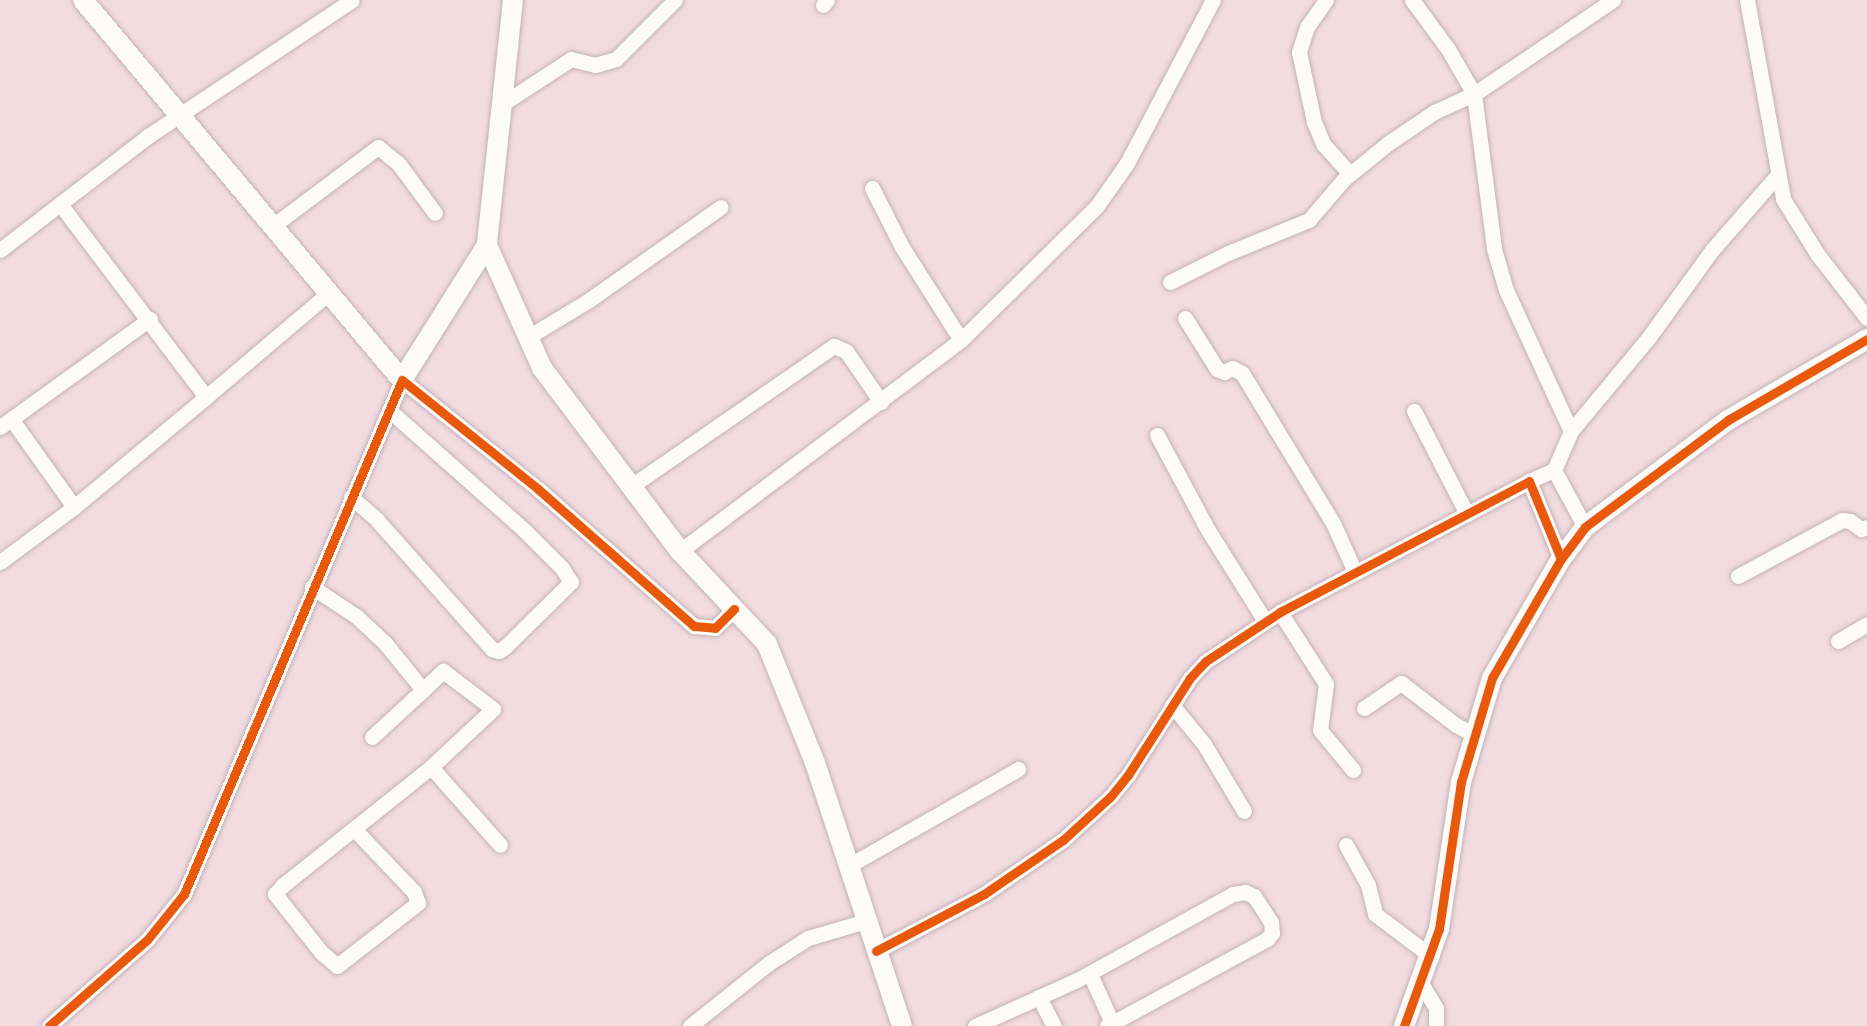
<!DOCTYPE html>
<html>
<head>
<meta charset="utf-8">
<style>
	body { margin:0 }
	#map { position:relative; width:1867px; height:1026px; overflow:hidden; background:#f2dce1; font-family:"Golos Text",sans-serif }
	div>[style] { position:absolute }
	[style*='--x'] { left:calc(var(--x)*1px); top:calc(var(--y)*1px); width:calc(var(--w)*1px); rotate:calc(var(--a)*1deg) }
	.roads { filter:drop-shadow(0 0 2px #c3b2b6) drop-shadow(0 0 2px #c3b2b6) }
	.minor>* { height:15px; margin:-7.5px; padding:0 7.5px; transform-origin:7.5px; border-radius:7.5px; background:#fdfafa }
	.tertiary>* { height:20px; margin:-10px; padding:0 10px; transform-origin:10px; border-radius:10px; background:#fdfafa }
	.cycleway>* { height:9px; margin:-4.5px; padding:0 4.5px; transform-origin:4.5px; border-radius:4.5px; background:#e8590c }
	span { translate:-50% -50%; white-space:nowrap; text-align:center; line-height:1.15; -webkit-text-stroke:6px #fff; paint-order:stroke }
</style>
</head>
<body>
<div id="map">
	<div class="roads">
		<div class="minor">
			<i style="--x:1326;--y:0;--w:33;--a:125"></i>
			<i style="--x:1307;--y:27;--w:26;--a:108"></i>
			<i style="--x:1299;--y:52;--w:72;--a:77.9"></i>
			<i style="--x:1314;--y:122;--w:25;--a:67"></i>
			<i style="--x:1324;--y:145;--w:39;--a:48"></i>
			<i style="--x:1412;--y:0;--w:61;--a:53.7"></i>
			<i style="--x:1448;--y:49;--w:52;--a:60"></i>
			<i style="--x:1474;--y:94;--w:156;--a:82.6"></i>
			<i style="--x:1494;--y:249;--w:43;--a:73.7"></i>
			<i style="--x:1506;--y:290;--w:155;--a:65.3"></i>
			<i style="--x:1747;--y:0;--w:202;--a:79.7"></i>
			<i style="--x:1783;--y:199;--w:66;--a:58"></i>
			<i style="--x:1818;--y:255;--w:80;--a:52.1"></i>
			<i style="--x:823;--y:5;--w:6;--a:-51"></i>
			<i style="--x:499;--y:106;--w:86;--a:-33.1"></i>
			<i style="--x:571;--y:59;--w:25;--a:14"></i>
			<i style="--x:595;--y:65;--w:22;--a:-16"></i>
			<i style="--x:616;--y:59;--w:83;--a:-45"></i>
			<i style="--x:872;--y:188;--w:66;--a:63"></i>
			<i style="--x:902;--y:247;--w:110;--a:57.6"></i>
			<i style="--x:274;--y:225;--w:130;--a:-36.9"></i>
			<i style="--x:378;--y:147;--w:26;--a:39"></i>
			<i style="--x:398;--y:163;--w:62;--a:53.5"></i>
			<i style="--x:0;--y:250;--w:187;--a:-37.6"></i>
			<i style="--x:148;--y:136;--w:245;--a:-33.7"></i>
			<i style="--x:1170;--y:282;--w:65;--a:-26.6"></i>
			<i style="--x:1228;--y:253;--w:87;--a:-22.2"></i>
			<i style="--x:1309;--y:220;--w:54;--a:-49.5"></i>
			<i style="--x:1344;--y:179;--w:55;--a:-39.1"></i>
			<i style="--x:1387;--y:144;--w:57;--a:-34.2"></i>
			<i style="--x:1434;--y:112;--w:44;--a:-24.2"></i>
			<i style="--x:1474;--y:94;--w:168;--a:-34.1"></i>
			<i style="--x:1185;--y:318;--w:60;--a:57.9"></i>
			<i style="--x:1217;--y:369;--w:8;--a:23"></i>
			<i style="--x:1224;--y:372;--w:9;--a:-27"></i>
			<i style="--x:1232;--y:368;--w:11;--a:27"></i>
			<i style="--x:1242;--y:373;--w:175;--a:58.8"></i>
			<i style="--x:1333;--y:523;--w:54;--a:65.8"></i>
			<i style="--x:528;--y:337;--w:71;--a:-31.2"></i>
			<i style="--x:589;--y:300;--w:161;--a:-35.2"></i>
			<i style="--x:206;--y:397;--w:162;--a:-40.3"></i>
			<i style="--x:1414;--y:411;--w:116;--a:62.8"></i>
			<i style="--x:12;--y:420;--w:107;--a:54.5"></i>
			<i style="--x:0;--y:427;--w:185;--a:-35.8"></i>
			<i style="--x:1157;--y:435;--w:108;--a:61.8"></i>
			<i style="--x:1208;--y:530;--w:107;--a:57.9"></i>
			<i style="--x:1554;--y:470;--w:65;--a:61.5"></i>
			<i style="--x:1529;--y:481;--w:27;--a:-24"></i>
			<i style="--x:1554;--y:470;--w:43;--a:-66.4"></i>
			<i style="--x:1571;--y:431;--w:122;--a:-50.3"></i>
			<i style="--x:1649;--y:337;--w:107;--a:-54.1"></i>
			<i style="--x:1712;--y:250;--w:97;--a:-48.8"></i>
			<i style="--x:630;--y:487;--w:248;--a:-34.7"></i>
			<i style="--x:834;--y:346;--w:13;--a:23"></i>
			<i style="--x:846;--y:351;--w:62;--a:55.5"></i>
			<i style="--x:351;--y:497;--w:35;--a:41"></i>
			<i style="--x:377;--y:520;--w:173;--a:48.3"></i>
			<i style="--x:492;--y:649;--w:7;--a:16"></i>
			<i style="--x:499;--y:651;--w:7;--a:-34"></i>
			<i style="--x:505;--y:647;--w:93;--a:-44.6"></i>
			<i style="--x:571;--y:582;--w:17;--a:-123"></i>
			<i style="--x:562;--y:568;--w:55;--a:-135"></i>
			<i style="--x:523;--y:529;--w:179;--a:-138.4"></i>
			<i style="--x:680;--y:551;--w:351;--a:-36.9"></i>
			<i style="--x:961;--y:340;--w:191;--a:-44.6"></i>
			<i style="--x:1097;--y:206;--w:52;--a:-55.1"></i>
			<i style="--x:1127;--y:163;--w:184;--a:-62.2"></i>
			<i style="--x:0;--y:562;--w:92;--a:-36.6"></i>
			<i style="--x:74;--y:507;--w:172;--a:-39.8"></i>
			<i style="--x:206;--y:397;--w:242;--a:-127.1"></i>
			<i style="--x:1738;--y:576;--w:118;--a:-28.3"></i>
			<i style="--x:1842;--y:520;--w:8;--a:7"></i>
			<i style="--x:1850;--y:521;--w:14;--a:36"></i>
			<i style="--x:1861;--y:529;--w:6;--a:-18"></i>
			<i style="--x:312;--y:587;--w:53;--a:33.4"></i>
			<i style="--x:356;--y:616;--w:40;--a:43"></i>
			<i style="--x:385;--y:643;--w:60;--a:51"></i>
			<i style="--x:423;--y:690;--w:28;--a:-44"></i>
			<i style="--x:443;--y:671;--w:63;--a:37.2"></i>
			<i style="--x:493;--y:709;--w:85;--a:136.9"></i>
			<i style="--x:431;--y:767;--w:189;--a:141.4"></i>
			<i style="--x:283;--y:885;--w:12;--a:132"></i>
			<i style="--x:275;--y:894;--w:74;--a:51.6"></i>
			<i style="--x:321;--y:952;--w:21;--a:41"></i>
			<i style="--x:337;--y:966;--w:103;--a:-37.9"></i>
			<i style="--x:418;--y:903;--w:12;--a:-110"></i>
			<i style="--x:414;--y:892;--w:87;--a:-133.6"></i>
			<i style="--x:1280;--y:612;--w:85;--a:57.4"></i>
			<i style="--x:1326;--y:684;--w:46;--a:97.4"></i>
			<i style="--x:1320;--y:730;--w:52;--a:50.5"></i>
			<i style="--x:1838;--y:641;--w:34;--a:-30"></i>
			<i style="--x:1172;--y:705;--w:50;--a:50.6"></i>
			<i style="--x:1204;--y:744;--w:78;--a:59.2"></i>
			<i style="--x:1364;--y:708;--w:45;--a:-34"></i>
			<i style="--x:1401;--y:683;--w:69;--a:37.4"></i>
			<i style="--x:1456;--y:725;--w:21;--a:28"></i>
			<i style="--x:372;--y:737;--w:69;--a:-42.7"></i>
			<i style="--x:431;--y:767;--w:104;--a:48.5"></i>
			<i style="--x:1346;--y:845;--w:46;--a:61.2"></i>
			<i style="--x:1368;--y:885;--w:30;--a:76"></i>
			<i style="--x:1375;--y:914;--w:71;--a:37"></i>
			<i style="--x:848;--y:866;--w:196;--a:-29.7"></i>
			<i style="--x:876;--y:951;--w:122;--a:-27.8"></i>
			<i style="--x:984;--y:894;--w:96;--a:-34.4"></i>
			<i style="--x:1063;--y:840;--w:65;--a:-42.5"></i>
			<i style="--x:1111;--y:796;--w:27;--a:-51"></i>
			<i style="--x:1128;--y:775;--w:115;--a:-57.4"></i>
			<i style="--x:1190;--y:678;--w:23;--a:-47"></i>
			<i style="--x:1206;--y:661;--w:89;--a:-33.5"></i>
			<i style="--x:1280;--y:612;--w:281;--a:-27.7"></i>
			<i style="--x:1529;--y:481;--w:84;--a:67.7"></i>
			<i style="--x:1090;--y:974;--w:54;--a:65.8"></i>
			<i style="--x:1421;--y:983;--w:29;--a:59"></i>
			<i style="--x:1436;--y:1008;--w:18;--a:90"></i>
			<i style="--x:1039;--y:997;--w:33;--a:63"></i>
			<i style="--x:49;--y:1026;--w:130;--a:-41.3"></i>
			<i style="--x:147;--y:940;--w:59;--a:-51.2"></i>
			<i style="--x:184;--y:894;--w:558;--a:-67.02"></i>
			<i style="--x:402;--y:380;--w:174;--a:38.7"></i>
			<i style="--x:538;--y:489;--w:208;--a:41.3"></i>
			<i style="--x:694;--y:626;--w:21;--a:5"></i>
			<i style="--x:715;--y:628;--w:27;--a:-45"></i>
			<i style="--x:690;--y:1026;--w:101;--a:-38.6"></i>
			<i style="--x:769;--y:963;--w:46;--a:-32.7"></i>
			<i style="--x:808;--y:938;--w:60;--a:-16.3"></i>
			<i style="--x:975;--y:1026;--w:112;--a:-24.3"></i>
			<i style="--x:1077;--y:980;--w:178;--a:-28.9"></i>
			<i style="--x:1233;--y:894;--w:12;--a:-9"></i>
			<i style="--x:1245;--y:892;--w:10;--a:24"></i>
			<i style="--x:1254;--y:896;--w:31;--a:57"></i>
			<i style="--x:1271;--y:922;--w:11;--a:85"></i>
			<i style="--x:1272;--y:933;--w:8;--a:130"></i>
			<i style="--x:1267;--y:939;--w:182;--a:151.5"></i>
		</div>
		<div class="tertiary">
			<i style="--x:83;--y:0;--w:496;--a:50"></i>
			<i style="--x:402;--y:380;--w:160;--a:-57.8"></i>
			<i style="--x:513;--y:0;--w:246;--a:96.1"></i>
			<i style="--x:487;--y:245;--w:135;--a:65.9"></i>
			<i style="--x:542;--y:368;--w:229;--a:53"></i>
			<i style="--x:680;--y:551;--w:127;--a:46.9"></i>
			<i style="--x:767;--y:644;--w:128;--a:68"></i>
			<i style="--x:815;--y:763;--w:277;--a:71.7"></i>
			<i style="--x:1404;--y:1026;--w:103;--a:-70.2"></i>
			<i style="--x:1439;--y:929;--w:149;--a:-81.5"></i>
			<i style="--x:1461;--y:782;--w:109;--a:-73.4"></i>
			<i style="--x:1492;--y:678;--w:138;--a:-59.9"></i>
			<i style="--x:1561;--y:559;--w:40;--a:-53"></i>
			<i style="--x:1585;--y:527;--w:179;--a:-36.8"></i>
			<i style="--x:1728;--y:420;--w:161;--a:-30.2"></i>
		</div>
	</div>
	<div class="cycleway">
		<i style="--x:876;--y:951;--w:122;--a:-27.8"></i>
		<i style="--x:984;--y:894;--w:96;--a:-34.4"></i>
		<i style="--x:1063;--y:840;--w:65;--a:-42.5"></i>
		<i style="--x:1111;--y:796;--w:27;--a:-51"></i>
		<i style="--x:1128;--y:775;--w:115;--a:-57.4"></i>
		<i style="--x:1190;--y:678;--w:23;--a:-47"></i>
		<i style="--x:1206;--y:661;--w:89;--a:-33.5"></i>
		<i style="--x:1280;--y:612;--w:281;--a:-27.7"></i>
		<i style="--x:1529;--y:481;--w:84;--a:67.7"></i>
		<i style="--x:49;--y:1026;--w:130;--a:-41.3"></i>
		<i style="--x:147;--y:940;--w:59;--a:-51.2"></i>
		<i style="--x:184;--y:894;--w:558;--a:-67.02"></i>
		<i style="--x:402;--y:380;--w:174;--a:38.7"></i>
		<i style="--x:538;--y:489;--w:208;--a:41.3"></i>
		<i style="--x:694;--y:626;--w:21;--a:5"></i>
		<i style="--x:715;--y:628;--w:27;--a:-45"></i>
		<i style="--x:1404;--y:1026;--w:103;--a:-70.2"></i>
		<i style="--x:1439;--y:929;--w:149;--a:-81.5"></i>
		<i style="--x:1461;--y:782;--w:109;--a:-73.4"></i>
		<i style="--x:1492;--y:678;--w:138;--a:-59.9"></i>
		<i style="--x:1561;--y:559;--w:40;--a:-53"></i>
		<i style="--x:1585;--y:527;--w:179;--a:-36.8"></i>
		<i style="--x:1728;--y:420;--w:161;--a:-30.2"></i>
	</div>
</div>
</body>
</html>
